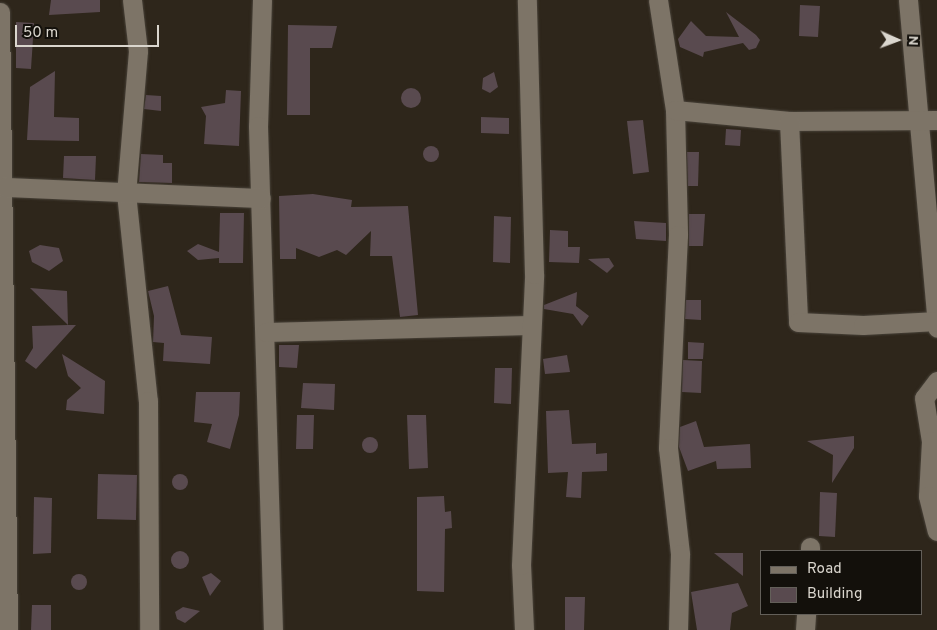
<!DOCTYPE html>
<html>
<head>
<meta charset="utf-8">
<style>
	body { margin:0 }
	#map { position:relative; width:937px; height:630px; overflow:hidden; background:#2e261b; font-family:Overpass,sans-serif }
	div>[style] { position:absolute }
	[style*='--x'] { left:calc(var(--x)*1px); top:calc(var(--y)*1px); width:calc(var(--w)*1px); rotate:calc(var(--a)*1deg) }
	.building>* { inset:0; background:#594a4f }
	.round { border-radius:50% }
	.roads { filter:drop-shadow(0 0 1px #49433a) drop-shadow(0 0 1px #49433a) }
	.minor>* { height:19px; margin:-9.5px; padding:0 9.5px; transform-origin:9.5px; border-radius:9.5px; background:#7d7467 }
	span { translate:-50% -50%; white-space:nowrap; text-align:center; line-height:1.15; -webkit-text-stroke:5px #13100b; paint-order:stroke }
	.legend { position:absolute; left:760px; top:550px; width:162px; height:65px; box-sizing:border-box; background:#13100b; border:1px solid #635f59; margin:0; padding:6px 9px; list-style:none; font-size:15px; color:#dad6ce }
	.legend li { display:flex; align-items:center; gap:10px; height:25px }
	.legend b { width:25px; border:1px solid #635f59 }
	.north { position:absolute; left:872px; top:15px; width:50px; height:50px; -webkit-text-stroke:4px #13100b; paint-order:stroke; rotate:92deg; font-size:14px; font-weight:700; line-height:20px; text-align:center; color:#dad6ce }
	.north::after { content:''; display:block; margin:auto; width:18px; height:22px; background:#dad6ce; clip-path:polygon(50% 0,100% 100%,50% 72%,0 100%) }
	.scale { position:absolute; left:15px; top:25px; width:144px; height:22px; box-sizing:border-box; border:2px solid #dad6ce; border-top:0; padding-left:6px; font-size:15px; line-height:18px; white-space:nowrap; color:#dad6ce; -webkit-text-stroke:4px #13100b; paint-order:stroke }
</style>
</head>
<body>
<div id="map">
	<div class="building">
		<i style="clip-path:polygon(51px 0,100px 0,100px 12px,49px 15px)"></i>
		<i style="clip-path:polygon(800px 5px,820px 6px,818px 37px,799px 36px)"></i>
		<i style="clip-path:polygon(726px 12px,756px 35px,760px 40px,756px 48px,749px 50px,743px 43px,704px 52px,703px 57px,680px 47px,678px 39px,691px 21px,706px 36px,739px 37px)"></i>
		<i style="clip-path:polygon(16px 22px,34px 23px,31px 69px,16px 68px)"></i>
		<i style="clip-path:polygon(288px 25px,337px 26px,332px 48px,310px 48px,310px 115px,287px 115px)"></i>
		<i style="clip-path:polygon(55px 71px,54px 117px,79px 118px,79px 141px,27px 140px,30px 87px)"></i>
		<i style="clip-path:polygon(494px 72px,498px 87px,490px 93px,482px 89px,483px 78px)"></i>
		<i class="round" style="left:401px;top:88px;width:20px;height:20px"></i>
		<i style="clip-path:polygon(226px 90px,241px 91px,239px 146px,204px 144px,206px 116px,201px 107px,225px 103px)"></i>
		<i style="clip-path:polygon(146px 95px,161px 96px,161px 111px,144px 109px)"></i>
		<i style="clip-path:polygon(481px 117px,509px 118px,509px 134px,481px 133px)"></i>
		<i style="clip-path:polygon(643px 120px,649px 172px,633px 174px,627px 121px)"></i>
		<i style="clip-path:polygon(726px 129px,741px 130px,740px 146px,725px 145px)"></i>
		<i class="round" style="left:423px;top:146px;width:16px;height:16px"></i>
		<i style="clip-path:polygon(687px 152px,699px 152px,698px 186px,688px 186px)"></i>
		<i style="clip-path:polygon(141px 154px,163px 155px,163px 163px,172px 163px,172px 183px,139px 182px)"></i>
		<i style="clip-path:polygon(64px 156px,96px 156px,95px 180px,63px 178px)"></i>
		<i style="clip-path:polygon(313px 194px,352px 200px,351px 207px,408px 206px,418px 315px,400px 317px,392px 256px,370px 256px,371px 231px,346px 255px,337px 250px,319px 257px,296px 248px,296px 259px,280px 259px,279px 196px)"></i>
		<i style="clip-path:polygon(220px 213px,244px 213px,243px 263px,219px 263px,219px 258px,198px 260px,187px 251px,198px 244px,219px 252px)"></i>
		<i style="clip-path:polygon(689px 214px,705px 214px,703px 246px,689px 246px)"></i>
		<i style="clip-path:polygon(494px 216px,511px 217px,510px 263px,493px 262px)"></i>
		<i style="clip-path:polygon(634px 221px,666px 223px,666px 241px,636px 239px)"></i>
		<i style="clip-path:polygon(550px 230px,568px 231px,568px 247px,580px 247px,579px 263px,549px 262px)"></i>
		<i style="clip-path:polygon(40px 245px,59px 248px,63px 261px,49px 271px,32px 262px,29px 251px)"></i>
		<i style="clip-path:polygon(609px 258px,614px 266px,607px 273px,588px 259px)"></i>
		<i style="clip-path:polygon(168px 286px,181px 335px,212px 337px,210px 364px,163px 361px,164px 343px,153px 342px,154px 316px,148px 291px)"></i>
		<i style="clip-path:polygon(30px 288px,67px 291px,68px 325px,76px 325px,36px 369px,25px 361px,33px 348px,32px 326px,68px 325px)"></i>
		<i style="clip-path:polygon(577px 292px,576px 306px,589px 316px,582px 326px,573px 314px,544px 309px,544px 305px)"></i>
		<i style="clip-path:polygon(686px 300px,701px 300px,701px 320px,685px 319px)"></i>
		<i style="clip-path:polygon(688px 342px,704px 343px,703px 359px,688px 359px)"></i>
		<i style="clip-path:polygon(279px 345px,299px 345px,297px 368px,279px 367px)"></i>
		<i style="clip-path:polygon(62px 354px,105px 381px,104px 414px,66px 410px,67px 400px,81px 388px,68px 376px)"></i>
		<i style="clip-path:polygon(567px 355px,570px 372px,545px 374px,543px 359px)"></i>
		<i style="clip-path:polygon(683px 360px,702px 361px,701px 393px,682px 392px)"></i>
		<i style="clip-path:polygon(495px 368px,512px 368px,511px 404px,494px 403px)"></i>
		<i style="clip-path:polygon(303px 383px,335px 384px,334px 410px,301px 408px)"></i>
		<i style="clip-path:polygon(196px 392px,240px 392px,239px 415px,230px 449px,207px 442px,212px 424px,194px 422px)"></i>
		<i style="clip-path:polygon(569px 410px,572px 444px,596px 443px,596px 454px,607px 453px,607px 471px,582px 472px,581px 498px,566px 497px,568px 472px,548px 473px,546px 411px)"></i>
		<i style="clip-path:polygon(297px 415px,314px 415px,313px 449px,296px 449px)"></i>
		<i style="clip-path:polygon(407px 415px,426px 415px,428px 468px,409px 469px)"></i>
		<i style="clip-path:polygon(696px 421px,704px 447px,750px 444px,751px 468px,717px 469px,716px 461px,688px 471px,679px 447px,680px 427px)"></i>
		<i style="clip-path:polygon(854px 436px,854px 448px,832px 483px,833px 455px,807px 441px)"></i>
		<i class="round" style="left:362px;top:437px;width:16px;height:16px"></i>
		<i class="round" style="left:172px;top:474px;width:16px;height:16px"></i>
		<i style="clip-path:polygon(98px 474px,137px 475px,136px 520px,97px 519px)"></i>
		<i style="clip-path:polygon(820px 492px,837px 493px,835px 537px,819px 536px)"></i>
		<i style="clip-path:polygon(444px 496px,445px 512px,451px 511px,452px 528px,445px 529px,444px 592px,417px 591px,417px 497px)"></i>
		<i style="clip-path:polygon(34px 497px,52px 498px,51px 553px,33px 554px)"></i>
		<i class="round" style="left:171px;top:551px;width:18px;height:18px"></i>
		<i style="clip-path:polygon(714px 553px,743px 553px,743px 576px)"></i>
		<i style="clip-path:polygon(211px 573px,221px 581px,210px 596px,202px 577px)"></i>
		<i class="round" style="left:71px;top:574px;width:16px;height:16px"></i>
		<i style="clip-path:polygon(738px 583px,748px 606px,732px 613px,730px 630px,697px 630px,691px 592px)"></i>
		<i style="clip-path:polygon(565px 597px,585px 597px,584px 630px,565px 630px)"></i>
		<i style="clip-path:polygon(32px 605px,51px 605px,51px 630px,31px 630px)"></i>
		<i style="clip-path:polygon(183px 607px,200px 611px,185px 623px,177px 619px,175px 612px)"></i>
	</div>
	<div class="roads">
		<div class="minor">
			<i style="--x:132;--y:0;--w:51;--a:83.3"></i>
			<i style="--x:138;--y:51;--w:143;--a:94.8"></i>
			<i style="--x:126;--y:193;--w:209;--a:84"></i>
			<i style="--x:148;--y:401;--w:229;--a:89.7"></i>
			<i style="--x:262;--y:0;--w:126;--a:91.8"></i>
			<i style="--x:258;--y:126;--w:504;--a:88.3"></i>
			<i style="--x:658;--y:0;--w:111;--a:81.2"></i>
			<i style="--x:675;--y:110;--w:125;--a:88.6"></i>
			<i style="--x:678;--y:235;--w:213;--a:92.7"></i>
			<i style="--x:668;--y:448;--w:107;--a:83.5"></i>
			<i style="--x:680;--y:554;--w:76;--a:91.5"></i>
			<i style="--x:908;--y:0;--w:329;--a:84.9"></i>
			<i style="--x:0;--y:12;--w:618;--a:89.26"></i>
			<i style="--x:675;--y:110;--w:115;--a:5.5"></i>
			<i style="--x:789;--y:121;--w:148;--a:-0.4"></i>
			<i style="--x:789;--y:121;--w:201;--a:87.4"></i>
			<i style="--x:798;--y:322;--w:65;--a:2.6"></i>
			<i style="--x:863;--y:325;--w:74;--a:-3.1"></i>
			<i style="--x:5;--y:187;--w:256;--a:2.5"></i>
			<i style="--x:266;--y:332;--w:263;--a:-1.5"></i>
			<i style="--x:937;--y:381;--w:21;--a:127"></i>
			<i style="--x:924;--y:398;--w:44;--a:80.8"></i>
			<i style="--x:931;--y:441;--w:55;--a:93.1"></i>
			<i style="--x:928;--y:496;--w:36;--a:76"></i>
			<i style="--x:810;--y:551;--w:4;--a:-90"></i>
			<i style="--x:524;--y:630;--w:65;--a:-92.6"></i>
			<i style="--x:521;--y:565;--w:291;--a:-87.4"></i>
			<i style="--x:534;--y:274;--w:274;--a:-91.5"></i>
			<i style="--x:805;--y:630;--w:16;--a:-86"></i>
		</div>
	</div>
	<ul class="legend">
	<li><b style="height:6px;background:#7d7467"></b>Road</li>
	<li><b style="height:14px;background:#594a4f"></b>Building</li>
	</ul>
	<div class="north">N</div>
	<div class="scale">50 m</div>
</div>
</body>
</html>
